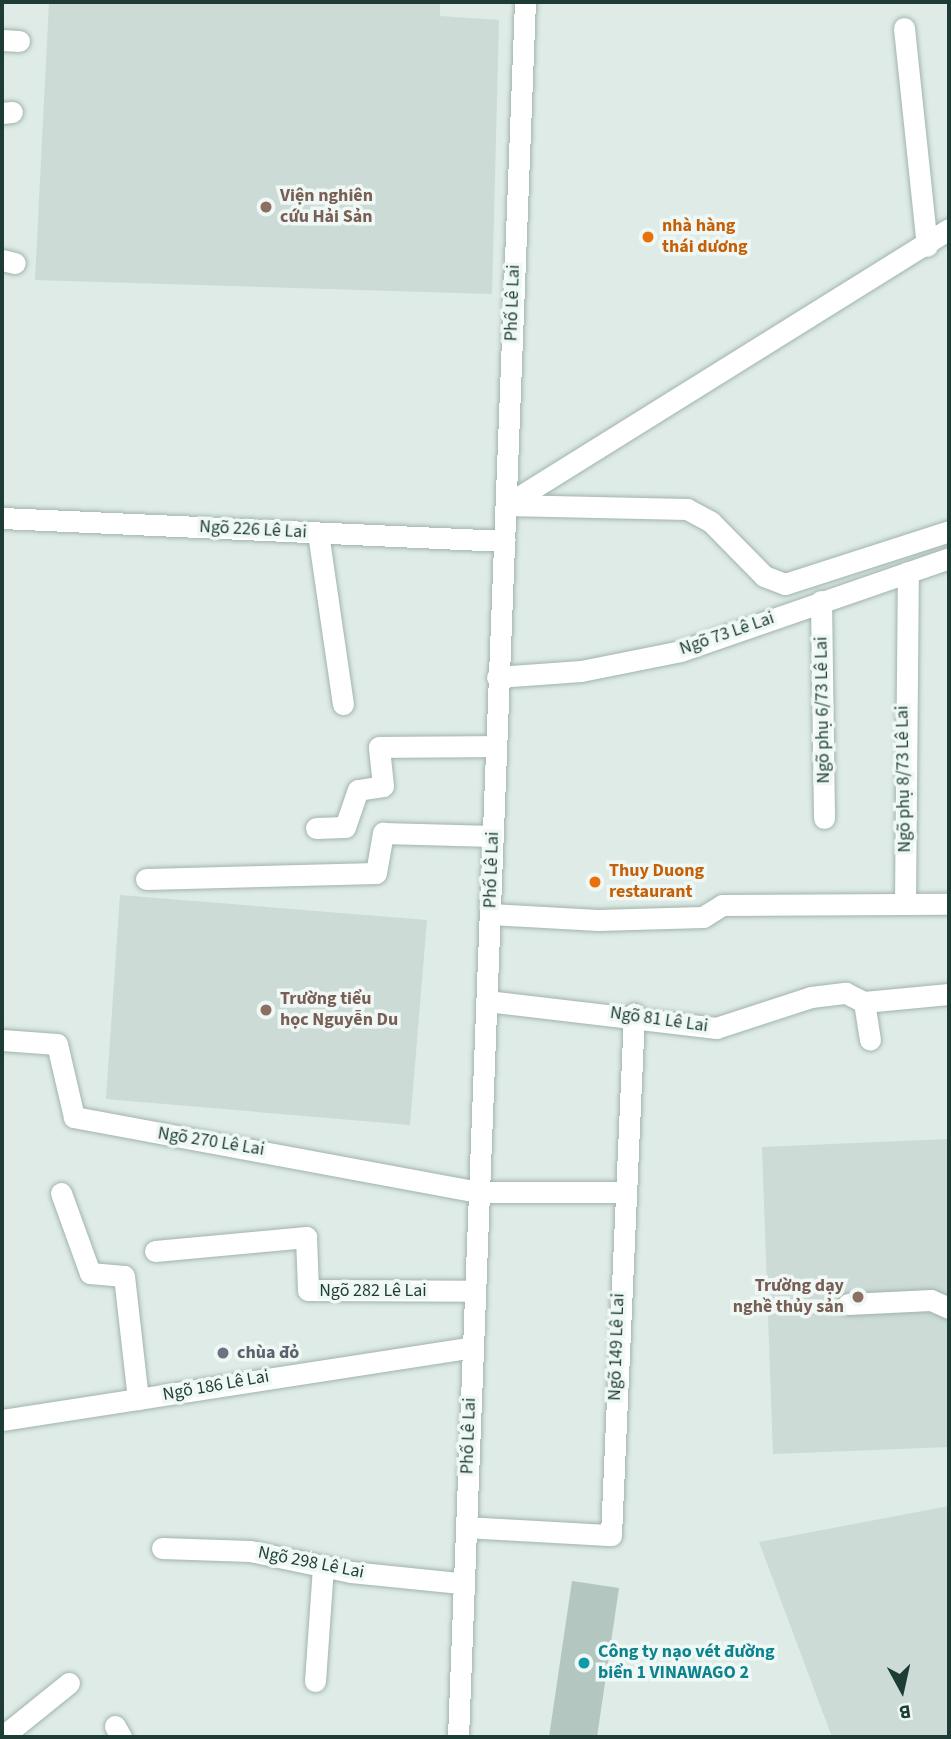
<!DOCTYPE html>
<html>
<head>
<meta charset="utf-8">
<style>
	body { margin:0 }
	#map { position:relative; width:951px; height:1739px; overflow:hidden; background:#deebe6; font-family:"Source Sans 3",sans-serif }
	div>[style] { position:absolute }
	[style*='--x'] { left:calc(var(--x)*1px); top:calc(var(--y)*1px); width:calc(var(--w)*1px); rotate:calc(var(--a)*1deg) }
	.built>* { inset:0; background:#ccdbd5 }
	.building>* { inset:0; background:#b3c6bf }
	.roads { filter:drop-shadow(0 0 2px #a1b3ae) drop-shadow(0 0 2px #a1b3ae) }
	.minor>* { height:21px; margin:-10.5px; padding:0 10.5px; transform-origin:10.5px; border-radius:10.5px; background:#fff }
	.dots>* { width:19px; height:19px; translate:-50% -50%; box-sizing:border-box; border:4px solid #eff8f4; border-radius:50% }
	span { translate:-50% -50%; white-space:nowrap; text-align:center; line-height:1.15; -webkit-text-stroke:7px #eff8f4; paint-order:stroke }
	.education-label { font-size:18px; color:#785e54; font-weight:700 }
	.left { translate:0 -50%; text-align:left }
	.right { translate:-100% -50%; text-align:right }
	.food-label { font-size:18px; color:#c56008; font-weight:700 }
	.street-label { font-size:18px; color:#1e3c36 }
	.worship-label { font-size:18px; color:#5b616d; font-weight:700 }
	.culture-label { font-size:18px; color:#0d838f; font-weight:700 }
	.frame { position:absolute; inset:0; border:4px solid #1e3c36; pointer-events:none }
	.north { position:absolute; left:867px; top:1655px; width:70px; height:70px; -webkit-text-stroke:5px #eff8f4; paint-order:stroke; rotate:172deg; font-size:19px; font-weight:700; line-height:28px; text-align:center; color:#1e3c36 }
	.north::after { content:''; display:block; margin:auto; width:24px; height:32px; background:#1e3c36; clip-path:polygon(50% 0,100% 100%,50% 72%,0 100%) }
</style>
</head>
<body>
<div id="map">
	<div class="built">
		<i style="clip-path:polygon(49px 2px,440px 2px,440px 16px,499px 20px,492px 294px,35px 280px)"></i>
		<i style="clip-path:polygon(120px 895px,427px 920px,410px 1125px,106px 1099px)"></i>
		<i style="clip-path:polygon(949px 1139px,949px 1447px,773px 1454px,762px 1147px)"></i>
		<i style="clip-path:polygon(949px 1506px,949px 1737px,832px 1737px,759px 1542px)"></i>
	</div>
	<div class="building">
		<i style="clip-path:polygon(572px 1581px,619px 1588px,597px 1737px,549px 1737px)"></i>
	</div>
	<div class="roads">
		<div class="minor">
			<i style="--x:904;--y:28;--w:219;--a:84"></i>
			<i style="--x:2;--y:40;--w:17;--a:3"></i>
			<i style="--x:2;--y:113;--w:10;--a:-6"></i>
			<i style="--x:2;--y:260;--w:13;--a:13"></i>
			<i style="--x:506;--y:505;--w:522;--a:-31.92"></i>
			<i style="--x:506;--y:505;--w:181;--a:1.3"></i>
			<i style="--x:687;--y:509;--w:27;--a:28"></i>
			<i style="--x:711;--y:522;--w:76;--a:45.5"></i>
			<i style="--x:764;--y:576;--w:22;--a:21"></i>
			<i style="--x:785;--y:584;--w:172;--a:-17.9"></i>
			<i style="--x:2;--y:518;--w:503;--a:2.62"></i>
			<i style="--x:318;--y:533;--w:173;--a:81.7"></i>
			<i style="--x:821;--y:601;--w:217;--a:89.2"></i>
			<i style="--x:497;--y:677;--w:84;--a:-4.1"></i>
			<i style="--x:581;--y:671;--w:102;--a:-11.3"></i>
			<i style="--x:681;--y:651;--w:284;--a:-19.1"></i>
			<i style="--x:316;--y:828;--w:29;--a:-2"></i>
			<i style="--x:345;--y:827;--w:39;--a:-71"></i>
			<i style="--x:358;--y:790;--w:25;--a:-9"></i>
			<i style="--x:383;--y:786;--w:39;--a:-96"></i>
			<i style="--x:379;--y:747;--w:117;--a:-0.5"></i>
			<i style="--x:146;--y:879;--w:230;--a:-1.5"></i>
			<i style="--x:376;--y:873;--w:41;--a:-80.1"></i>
			<i style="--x:383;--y:833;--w:110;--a:1.6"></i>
			<i style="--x:905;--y:904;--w:332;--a:-89.5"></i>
			<i style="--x:490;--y:914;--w:108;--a:3.2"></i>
			<i style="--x:598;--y:920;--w:105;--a:-1.6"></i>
			<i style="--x:703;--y:917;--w:22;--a:-32"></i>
			<i style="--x:722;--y:905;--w:227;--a:-0.3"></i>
			<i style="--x:487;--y:1001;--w:231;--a:6.7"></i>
			<i style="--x:716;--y:1028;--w:100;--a:-18.1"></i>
			<i style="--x:811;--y:997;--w:35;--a:-7"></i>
			<i style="--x:846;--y:993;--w:20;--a:27"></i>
			<i style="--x:864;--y:1002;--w:85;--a:-5.4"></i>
			<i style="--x:864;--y:1002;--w:38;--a:81"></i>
			<i style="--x:2;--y:1040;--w:55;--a:4.2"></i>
			<i style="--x:57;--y:1044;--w:75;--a:76.9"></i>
			<i style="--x:74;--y:1117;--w:411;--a:10.5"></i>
			<i style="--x:478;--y:1192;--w:145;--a:0"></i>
			<i style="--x:61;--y:1193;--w:85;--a:70.1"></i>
			<i style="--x:90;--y:1273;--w:34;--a:5"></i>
			<i style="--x:124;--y:1276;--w:124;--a:83.5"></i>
			<i style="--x:155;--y:1251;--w:152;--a:-5.3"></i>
			<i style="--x:306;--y:1237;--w:53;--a:87.8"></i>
			<i style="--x:308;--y:1290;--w:167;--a:0.3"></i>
			<i style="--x:848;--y:1304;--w:83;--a:-2.8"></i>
			<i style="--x:931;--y:1300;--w:20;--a:24"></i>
			<i style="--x:2;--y:1420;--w:476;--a:-8.8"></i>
			<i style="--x:466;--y:1527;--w:145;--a:3.2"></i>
			<i style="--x:611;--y:1535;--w:522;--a:-87.47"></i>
			<i style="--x:162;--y:1548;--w:88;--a:2"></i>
			<i style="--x:250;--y:1551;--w:103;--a:11.7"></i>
			<i style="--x:351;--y:1572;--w:110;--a:5.8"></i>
			<i style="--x:315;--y:1681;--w:114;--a:-86"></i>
			<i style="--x:115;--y:1726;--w:13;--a:61"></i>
			<i style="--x:2;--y:1737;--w:86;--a:-38.9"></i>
			<i style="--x:458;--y:1737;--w:1736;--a:-87.79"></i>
		</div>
	</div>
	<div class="dots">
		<i style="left:266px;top:207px;background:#8d6e63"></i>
		<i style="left:648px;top:237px;background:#e8710a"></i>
		<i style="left:595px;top:882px;background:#e8710a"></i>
		<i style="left:266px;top:1010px;background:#8d6e63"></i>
		<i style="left:858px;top:1297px;background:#8d6e63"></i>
		<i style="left:223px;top:1353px;background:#6b7280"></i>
		<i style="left:584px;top:1663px;background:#0f9aa8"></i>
	</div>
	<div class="education-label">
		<span class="left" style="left:280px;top:207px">Viện nghiên<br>cứu Hải Sản</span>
		<span class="left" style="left:280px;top:1010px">Trường tiểu<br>học Nguyễn Du</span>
		<span class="right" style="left:844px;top:1297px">Trường dạy<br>nghề thủy sản</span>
	</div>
	<div class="food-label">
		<span class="left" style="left:662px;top:237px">nhà hàng<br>thái dương</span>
		<span class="left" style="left:609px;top:882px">Thuy Duong<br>restaurant</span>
	</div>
	<div class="street-label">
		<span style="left:513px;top:303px;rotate:-88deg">Phố Lê Lai</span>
		<span style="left:253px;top:530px;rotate:3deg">Ngõ 226 Lê Lai</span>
		<span style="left:727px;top:634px;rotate:-19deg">Ngõ 73 Lê Lai</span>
		<span style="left:823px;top:710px;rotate:-91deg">Ngõ phụ 6/73 Lê Lai</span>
		<span style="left:904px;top:779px;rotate:-91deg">Ngõ phụ 8/73 Lê Lai</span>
		<span style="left:492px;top:870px;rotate:-88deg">Phố Lê Lai</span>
		<span style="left:659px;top:1020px;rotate:8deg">Ngõ 81 Lê Lai</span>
		<span style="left:211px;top:1142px;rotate:9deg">Ngõ 270 Lê Lai</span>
		<span style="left:373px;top:1291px">Ngõ 282 Lê Lai</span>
		<span style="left:617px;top:1347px;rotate:-88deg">Ngõ 149 Lê Lai</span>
		<span style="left:216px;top:1386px;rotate:-10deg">Ngõ 186 Lê Lai</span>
		<span style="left:469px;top:1436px;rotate:-88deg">Phố Lê Lai</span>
		<span style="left:311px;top:1563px;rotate:11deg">Ngõ 298 Lê Lai</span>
	</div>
	<div class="worship-label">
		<span class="left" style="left:237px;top:1353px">chùa đỏ</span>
	</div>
	<div class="culture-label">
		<span class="left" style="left:598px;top:1663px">Công ty nạo vét đường<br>biển 1 VINAWAGO 2</span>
	</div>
	<div class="frame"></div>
	<div class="north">B</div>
</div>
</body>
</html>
